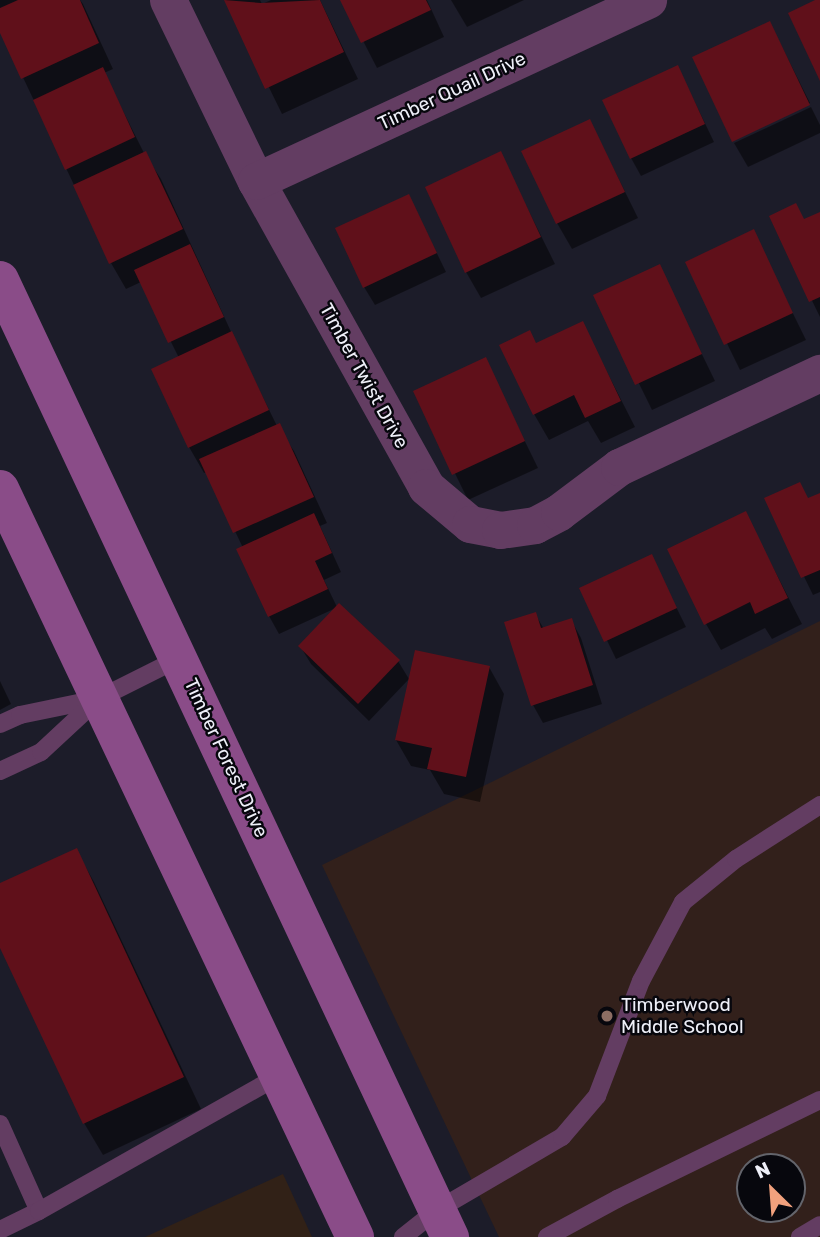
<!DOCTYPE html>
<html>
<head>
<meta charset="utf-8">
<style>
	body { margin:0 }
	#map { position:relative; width:820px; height:1237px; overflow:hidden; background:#1c1c29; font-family:Rubik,sans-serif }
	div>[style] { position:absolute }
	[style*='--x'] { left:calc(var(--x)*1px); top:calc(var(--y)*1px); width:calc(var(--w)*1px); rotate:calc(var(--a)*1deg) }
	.commercial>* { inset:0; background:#312117 }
	.education>* { inset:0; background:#32201b }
	.shadow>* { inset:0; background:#0007 }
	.building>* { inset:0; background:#60101a }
	.lane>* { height:18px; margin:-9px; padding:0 9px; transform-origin:9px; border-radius:9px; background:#633d62 }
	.street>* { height:37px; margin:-18.5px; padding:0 18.5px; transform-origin:18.5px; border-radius:18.5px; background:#633d62 }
	.secondary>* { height:38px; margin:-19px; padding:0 19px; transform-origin:19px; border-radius:19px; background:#8a4c88 }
	.dots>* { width:19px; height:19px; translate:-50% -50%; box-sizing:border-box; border:4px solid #07070d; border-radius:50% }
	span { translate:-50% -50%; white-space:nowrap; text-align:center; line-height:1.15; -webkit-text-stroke:5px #07070d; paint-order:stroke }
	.street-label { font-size:19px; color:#eeeff8 }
	.poi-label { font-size:19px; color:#eeeff8 }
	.left { translate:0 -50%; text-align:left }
	.north { position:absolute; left:736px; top:1153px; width:70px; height:70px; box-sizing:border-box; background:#07070d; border:2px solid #63646b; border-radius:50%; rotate:335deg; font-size:19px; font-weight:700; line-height:28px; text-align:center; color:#eeeff8 }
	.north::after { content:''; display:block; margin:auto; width:24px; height:32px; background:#f1a17d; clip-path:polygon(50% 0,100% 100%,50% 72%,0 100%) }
</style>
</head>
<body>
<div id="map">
	<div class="commercial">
		<i style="clip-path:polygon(283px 1174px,312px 1237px,145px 1237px)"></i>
	</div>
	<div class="education">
		<i style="clip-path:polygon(evenodd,820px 621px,820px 1237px,499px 1237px,322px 865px,820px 621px,750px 1167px,792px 1167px,792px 1209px,750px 1209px,750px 1167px)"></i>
	</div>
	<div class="shadow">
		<i style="clip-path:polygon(0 0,80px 0,83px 4px,113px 69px,104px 73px,144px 153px,161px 179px,233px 336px,277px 426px,294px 451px,327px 523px,320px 526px,341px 572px,324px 580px,337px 607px,398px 661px,409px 679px,369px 721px,311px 664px,300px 646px,336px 608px,279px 634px,269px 616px,243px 548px,207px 472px,204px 473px,189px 447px,179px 358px,141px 282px,126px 289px,111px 263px,0 29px)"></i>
		<i style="clip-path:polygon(226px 0,260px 0,262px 4px,271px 0,320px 0,358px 79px,282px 114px)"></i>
		<i style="clip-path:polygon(342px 0,427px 0,444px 37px,377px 68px)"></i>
		<i style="clip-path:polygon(451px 0,524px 0,467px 27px)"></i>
		<i style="clip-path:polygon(770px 23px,810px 103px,733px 140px)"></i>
		<i style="clip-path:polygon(687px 86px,714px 142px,641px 176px,631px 158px)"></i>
		<i style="clip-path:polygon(811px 107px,820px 125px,820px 133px,748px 167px,734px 143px)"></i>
		<i style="clip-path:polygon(590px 121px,638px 218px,572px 249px,557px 223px)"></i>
		<i style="clip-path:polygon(500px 153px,555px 264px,481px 298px,466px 272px)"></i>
		<i style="clip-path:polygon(409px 196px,446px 272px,375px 305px,364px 287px)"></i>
		<i style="clip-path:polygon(820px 214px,820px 317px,771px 217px,805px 221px)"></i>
		<i style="clip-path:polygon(753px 232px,806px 340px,740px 370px,687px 262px)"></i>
		<i style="clip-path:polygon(659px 266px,715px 381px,652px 410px,596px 296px)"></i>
		<i style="clip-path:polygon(582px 323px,635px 427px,601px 443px,588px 421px,549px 440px,534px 414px,536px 345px)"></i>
		<i style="clip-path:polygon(485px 360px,538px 468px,468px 500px,415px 392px)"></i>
		<i style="clip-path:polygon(820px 495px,820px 592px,813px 595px,766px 499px,809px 500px)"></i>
		<i style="clip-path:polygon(745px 513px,802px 624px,772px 639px,765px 628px,721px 650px,706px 624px)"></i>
		<i style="clip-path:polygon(651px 556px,686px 627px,616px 659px,582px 589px)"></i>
		<i style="clip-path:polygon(535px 614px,544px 629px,571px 620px,581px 638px,602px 704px,543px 723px,533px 705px)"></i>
		<i style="clip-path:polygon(489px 667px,504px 694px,480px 802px,444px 794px,430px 770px,411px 766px,396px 740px)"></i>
		<i style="clip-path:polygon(0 681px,11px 704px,0 710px)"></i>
		<i style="clip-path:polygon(76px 850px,94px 882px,201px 1109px,103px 1155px,84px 1123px,0 944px,0 885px)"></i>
	</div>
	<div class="building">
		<i style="clip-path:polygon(18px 0,80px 0,99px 43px,21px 79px,0 33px,0 8px)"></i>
		<i style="clip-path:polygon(224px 0,261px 3px,320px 0,344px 52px,265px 89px)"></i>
		<i style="clip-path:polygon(340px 0,426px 0,431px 10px,361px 43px)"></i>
		<i style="clip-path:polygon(815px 0,820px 0,820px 81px,788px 13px)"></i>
		<i style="clip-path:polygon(770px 21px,810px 105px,732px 142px,692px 57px)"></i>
		<i style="clip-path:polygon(678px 65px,705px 124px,630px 159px,602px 100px)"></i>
		<i style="clip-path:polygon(103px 67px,135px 137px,65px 170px,33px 100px)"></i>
		<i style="clip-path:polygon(590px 119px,625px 192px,556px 224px,521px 151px)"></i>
		<i style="clip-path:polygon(146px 151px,183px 229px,109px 264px,73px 185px)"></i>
		<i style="clip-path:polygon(501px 151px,541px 237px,465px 273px,425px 187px)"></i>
		<i style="clip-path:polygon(409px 194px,437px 253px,363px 288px,335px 228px)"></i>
		<i style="clip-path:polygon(796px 203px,804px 219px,820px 212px,820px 297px,809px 302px,769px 216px)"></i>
		<i style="clip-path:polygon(754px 229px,793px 313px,724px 345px,685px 262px)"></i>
		<i style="clip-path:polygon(190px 244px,224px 317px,168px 343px,134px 270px)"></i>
		<i style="clip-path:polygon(660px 264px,702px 354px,635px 385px,593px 295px)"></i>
		<i style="clip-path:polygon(583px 321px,621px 401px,585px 418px,574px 395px,533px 415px,499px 345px,530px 330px,536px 343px)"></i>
		<i style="clip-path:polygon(232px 331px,269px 410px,188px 448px,151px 369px)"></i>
		<i style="clip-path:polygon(486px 357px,525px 441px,452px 475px,413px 391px)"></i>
		<i style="clip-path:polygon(280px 423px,314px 497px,233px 533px,199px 459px)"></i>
		<i style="clip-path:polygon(800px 482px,808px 498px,820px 493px,820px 570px,801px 578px,764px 498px)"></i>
		<i style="clip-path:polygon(746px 511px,788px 598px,755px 614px,750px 602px,704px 625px,667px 549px)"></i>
		<i style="clip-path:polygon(314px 513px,332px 553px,315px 561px,328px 589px,268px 617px,236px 549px)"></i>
		<i style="clip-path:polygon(652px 554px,677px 608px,604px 642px,579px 588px)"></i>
		<i style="clip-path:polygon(339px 603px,400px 660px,358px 704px,298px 646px)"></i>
		<i style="clip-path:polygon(536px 612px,541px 628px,572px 618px,593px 685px,531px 706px,504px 622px)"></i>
		<i style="clip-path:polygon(415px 650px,490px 666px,466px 777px,427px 769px,432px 748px,395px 740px)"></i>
		<i style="clip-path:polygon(77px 848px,184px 1077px,83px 1124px,0 948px,0 883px)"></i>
	</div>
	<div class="lane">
		<i style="--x:0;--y:724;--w:22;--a:-24"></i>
		<i style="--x:20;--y:715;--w:80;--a:-11.6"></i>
		<i style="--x:98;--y:699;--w:92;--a:-26.6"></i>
		<i style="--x:0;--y:771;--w:45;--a:-24.9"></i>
		<i style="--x:41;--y:752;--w:78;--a:-42.9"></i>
		<i style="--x:0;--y:1124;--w:95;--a:65.9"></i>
		<i style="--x:0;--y:1230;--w:43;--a:-26"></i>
		<i style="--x:39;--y:1211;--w:273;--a:-29.4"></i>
		<i style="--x:403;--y:1237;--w:43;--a:-38.5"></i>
		<i style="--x:437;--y:1210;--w:145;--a:-30.3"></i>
		<i style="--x:562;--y:1137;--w:54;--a:-49.5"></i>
		<i style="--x:597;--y:1096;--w:123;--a:-69.1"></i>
		<i style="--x:641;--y:981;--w:89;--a:-62"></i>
		<i style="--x:683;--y:902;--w:68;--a:-39.1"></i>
		<i style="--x:736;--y:859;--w:100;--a:-32.7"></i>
		<i style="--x:547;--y:1237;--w:80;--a:-28.5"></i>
		<i style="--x:617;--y:1199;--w:226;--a:-26"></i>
		<i style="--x:800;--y:1237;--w:23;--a:-31"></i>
	</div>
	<div class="street">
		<i style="--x:168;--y:0;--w:201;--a:64.1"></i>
		<i style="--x:256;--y:181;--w:350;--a:60.9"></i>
		<i style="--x:426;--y:487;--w:57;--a:40.1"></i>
		<i style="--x:470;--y:524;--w:31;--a:11"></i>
		<i style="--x:500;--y:530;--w:35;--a:-8"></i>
		<i style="--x:535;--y:525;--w:27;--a:-28"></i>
		<i style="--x:559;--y:512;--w:75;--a:-36.9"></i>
		<i style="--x:619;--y:467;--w:222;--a:-25.1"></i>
		<i style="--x:256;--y:181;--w:432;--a:-24.8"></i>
	</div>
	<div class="secondary">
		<i style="--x:0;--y:280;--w:1058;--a:64.82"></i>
		<i style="--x:0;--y:489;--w:828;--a:64.61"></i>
	</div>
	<div class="dots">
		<i style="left:607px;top:1016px;background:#8d6e63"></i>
	</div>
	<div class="street-label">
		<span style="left:452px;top:91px;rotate:-25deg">Timber Quail Drive</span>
		<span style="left:364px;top:376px;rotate:61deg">Timber Twist Drive</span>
		<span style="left:226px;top:758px;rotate:65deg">Timber Forest Drive</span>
	</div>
	<div class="poi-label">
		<span class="left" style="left:621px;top:1016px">Timberwood<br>Middle School</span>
	</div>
	<div class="north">N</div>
</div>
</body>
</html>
